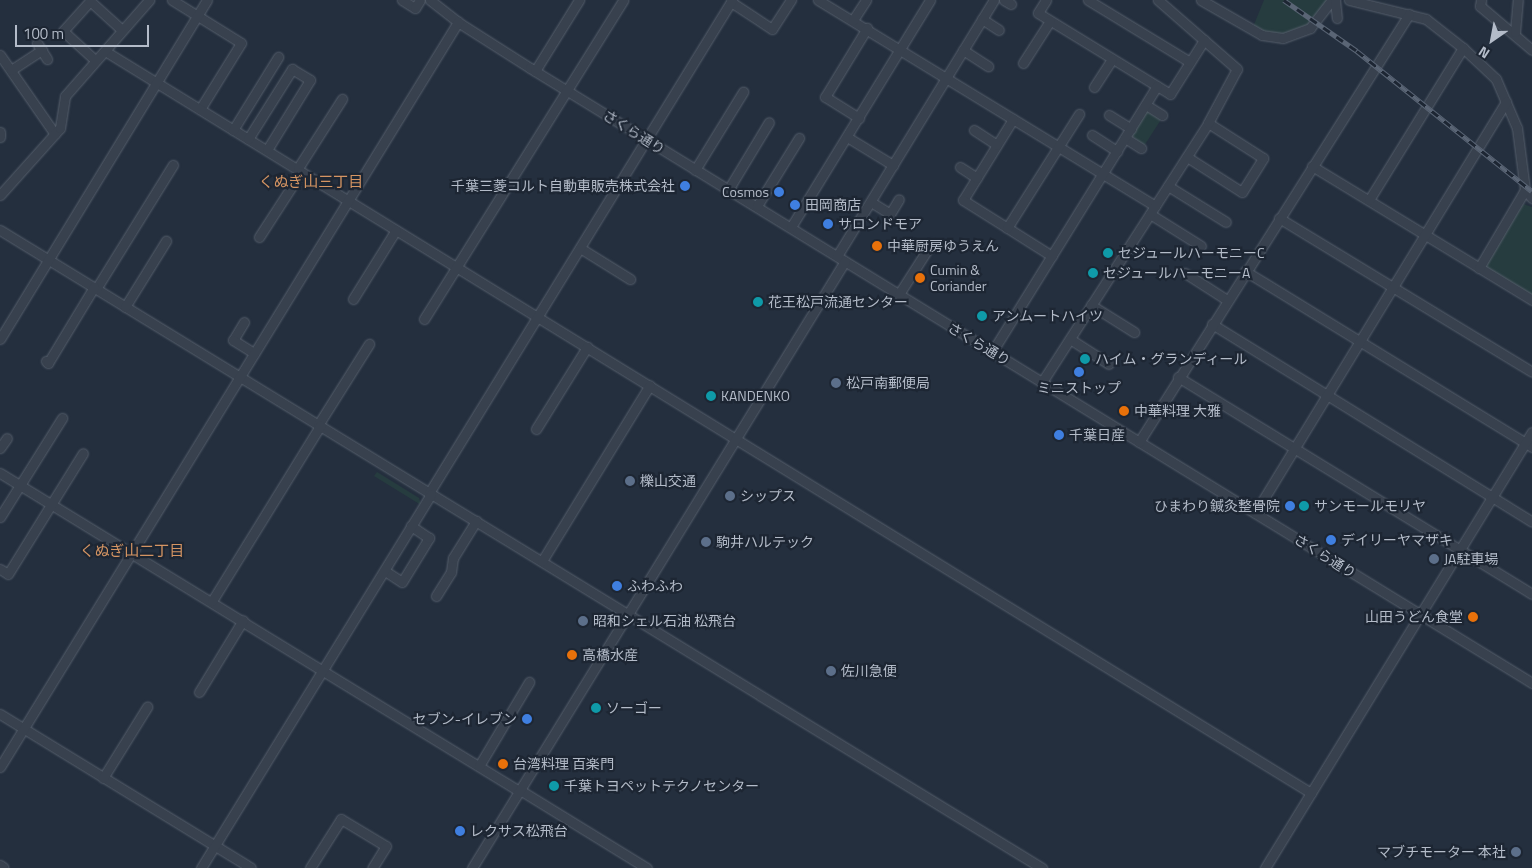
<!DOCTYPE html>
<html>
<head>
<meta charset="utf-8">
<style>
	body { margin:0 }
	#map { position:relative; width:1532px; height:868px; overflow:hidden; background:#242f3e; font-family:"Titillium Web","Noto Sans JP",sans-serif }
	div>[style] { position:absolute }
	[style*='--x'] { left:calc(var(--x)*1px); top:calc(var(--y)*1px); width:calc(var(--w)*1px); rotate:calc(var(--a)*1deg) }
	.green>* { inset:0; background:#263c3f }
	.roads { filter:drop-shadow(0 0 1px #565f6c) drop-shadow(0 0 1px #565f6c) }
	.minor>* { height:9px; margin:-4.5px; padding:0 4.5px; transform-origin:4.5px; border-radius:4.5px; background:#38414e }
	.rail>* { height:4.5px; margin-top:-2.25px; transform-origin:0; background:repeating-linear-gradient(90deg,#1d2633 0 8px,#5a6575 0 16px); box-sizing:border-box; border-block:1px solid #5a6575 }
	.dots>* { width:14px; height:14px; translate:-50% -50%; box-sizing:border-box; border:2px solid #1d2633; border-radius:50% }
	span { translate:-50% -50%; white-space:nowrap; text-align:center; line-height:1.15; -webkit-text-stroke:4.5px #1d2633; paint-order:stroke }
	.street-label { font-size:14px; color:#b4bcc9 }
	.poi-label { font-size:14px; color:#b4bcc9 }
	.right { translate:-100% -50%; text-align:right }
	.left { translate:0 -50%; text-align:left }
	.neighbourhood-label { font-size:15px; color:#d59563 }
	.north { position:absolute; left:1467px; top:15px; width:50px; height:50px; -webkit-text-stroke:4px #1d2633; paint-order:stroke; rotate:213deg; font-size:14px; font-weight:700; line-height:20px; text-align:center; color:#b4bcc9 }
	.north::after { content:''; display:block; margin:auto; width:18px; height:22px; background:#b4bcc9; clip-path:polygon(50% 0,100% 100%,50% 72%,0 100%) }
	.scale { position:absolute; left:15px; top:25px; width:134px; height:22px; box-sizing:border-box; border:2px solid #b4bcc9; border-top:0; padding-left:6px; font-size:15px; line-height:18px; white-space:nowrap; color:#b4bcc9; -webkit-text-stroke:4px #1d2633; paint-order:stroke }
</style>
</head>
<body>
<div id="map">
	<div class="green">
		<i style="clip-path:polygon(1264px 0,1328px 0,1306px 27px,1283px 36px,1263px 33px,1253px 27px)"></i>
		<i style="clip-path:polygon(1146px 110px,1162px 118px,1144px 146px,1131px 135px)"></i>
		<i style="clip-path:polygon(1523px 204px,1532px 207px,1532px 296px,1488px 269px,1487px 263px)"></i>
		<i style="clip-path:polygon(377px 472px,419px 498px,421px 505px,374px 476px)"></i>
	</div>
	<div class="roads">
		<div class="minor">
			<i style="--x:172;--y:0;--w:81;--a:31.9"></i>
			<i style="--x:241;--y:43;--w:78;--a:121.8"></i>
			<i style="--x:402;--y:0;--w:15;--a:32"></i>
			<i style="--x:415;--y:8;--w:9;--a:-58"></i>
			<i style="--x:430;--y:0;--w:39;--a:38"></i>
			<i style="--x:461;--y:24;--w:82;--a:32.5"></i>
			<i style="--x:530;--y:68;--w:1176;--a:31.54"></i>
			<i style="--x:818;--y:0;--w:395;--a:31.4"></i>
			<i style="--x:1004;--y:0;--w:8;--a:30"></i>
			<i style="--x:1046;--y:0;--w:15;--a:122"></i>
			<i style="--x:1038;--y:13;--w:155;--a:31.5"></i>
			<i style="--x:1170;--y:94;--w:64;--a:-57.8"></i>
			<i style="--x:1088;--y:0;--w:119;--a:31.3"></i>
			<i style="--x:1201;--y:0;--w:70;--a:29.8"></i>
			<i style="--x:1262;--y:35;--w:21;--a:8"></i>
			<i style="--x:1283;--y:38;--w:29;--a:-20"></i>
			<i style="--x:1310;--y:28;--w:36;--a:-52"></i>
			<i style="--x:1335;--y:0;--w:18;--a:84"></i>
			<i style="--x:1349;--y:0;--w:79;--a:13.9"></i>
			<i style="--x:1426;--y:19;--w:47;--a:38.1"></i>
			<i style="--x:1463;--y:48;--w:45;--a:43.2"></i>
			<i style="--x:1496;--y:79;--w:53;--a:66.8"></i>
			<i style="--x:1517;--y:128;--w:63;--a:82.6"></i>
			<i style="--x:1525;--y:190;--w:11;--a:49"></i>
			<i style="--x:1481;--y:0;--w:6;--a:99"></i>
			<i style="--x:1480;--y:6;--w:68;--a:40.2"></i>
			<i style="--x:731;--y:2;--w:49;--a:33.4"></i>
			<i style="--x:772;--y:29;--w:35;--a:-57"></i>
			<i style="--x:982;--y:19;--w:20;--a:33"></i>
			<i style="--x:853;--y:20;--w:24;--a:-57"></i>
			<i style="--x:1515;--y:32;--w:32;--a:-85"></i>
			<i style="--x:37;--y:43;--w:19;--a:58"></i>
			<i style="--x:963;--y:50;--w:30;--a:33"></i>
			<i style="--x:105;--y:51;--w:1416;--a:31.6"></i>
			<i style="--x:0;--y:55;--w:96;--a:55.2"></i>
			<i style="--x:95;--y:60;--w:43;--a:-137.8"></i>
			<i style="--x:63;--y:31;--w:40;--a:-48"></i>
			<i style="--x:90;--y:1;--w:43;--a:42.2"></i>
			<i style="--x:1023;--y:63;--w:50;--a:-57.3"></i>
			<i style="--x:11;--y:70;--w:37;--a:-33"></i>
			<i style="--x:535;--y:71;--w:84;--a:-58.2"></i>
			<i style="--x:1094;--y:87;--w:33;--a:-57"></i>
			<i style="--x:1146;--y:105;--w:19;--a:32"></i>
			<i style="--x:1109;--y:115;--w:26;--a:32"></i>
			<i style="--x:859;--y:118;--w:40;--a:-148"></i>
			<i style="--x:825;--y:97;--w:81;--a:-58.7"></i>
			<i style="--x:1013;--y:119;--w:95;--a:121.7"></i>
			<i style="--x:963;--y:200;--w:105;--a:32.2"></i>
			<i style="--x:233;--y:130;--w:86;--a:-58.3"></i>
			<i style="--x:974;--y:130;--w:27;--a:33"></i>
			<i style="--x:0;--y:132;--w:5;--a:90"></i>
			<i style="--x:1092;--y:135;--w:30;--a:33"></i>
			<i style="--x:847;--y:137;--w:54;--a:31.3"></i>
			<i style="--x:1125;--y:138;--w:19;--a:32"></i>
			<i style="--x:248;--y:139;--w:83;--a:-57.8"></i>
			<i style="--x:292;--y:69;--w:21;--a:31"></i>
			<i style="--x:310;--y:80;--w:82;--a:121.6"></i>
			<i style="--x:1187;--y:157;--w:65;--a:32.5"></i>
			<i style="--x:1242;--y:192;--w:40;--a:-58"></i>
			<i style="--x:1263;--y:158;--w:65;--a:-147.5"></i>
			<i style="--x:1312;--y:166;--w:258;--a:31.3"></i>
			<i style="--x:960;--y:167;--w:20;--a:33"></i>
			<i style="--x:298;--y:168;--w:82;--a:-57.5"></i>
			<i style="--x:695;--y:170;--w:92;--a:-58.4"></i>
			<i style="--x:1168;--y:186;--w:68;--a:31.8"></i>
			<i style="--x:728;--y:190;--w:79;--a:-58.9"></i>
			<i style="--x:0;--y:195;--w:90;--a:-48.2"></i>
			<i style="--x:60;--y:128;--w:32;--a:-81"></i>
			<i style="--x:65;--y:96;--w:128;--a:-48.8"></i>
			<i style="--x:1369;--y:200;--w:179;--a:-58.3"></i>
			<i style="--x:871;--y:202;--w:22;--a:32"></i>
			<i style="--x:890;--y:214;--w:17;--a:-59"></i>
			<i style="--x:757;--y:206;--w:80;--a:-58.3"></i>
			<i style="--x:1150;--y:214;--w:60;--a:32.1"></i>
			<i style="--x:1279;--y:218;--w:296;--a:31.3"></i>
			<i style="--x:791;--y:227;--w:266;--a:-58.5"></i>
			<i style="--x:1007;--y:228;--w:135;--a:-57.7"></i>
			<i style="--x:0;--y:230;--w:1222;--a:31.48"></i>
			<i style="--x:259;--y:237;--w:77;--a:-57.1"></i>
			<i style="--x:580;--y:248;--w:59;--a:31.8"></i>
			<i style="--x:837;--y:256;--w:300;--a:-58.5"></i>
			<i style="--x:1479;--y:268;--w:91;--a:-59.5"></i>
			<i style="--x:1245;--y:271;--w:337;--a:31.5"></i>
			<i style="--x:1185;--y:273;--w:50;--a:32.7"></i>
			<i style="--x:96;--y:289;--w:146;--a:-58.2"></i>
			<i style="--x:899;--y:294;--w:59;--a:-57.4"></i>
			<i style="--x:353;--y:299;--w:81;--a:-58.1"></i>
			<i style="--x:1091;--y:305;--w:51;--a:32.1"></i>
			<i style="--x:125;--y:307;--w:78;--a:-58.2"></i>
			<i style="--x:424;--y:319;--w:376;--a:-58"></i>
			<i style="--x:244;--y:322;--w:21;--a:121"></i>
			<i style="--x:233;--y:340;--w:25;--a:32"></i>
			<i style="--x:1212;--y:324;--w:376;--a:31.7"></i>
			<i style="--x:0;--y:339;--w:397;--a:-58.6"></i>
			<i style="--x:1070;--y:339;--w:46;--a:32.7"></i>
			<i style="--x:992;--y:352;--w:313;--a:-58.2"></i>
			<i style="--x:46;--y:361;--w:3;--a:45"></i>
			<i style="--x:48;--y:363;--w:89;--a:-58.8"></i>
			<i style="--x:1178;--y:377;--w:415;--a:31.5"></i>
			<i style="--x:1042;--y:382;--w:308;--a:-57.3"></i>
			<i style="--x:1208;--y:123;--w:61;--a:-61.8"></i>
			<i style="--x:1237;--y:69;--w:105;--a:-138.9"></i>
			<i style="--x:318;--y:425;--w:96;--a:-57.8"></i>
			<i style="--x:536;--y:429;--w:97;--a:-58.1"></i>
			<i style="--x:1139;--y:442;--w:506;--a:-57.75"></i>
			<i style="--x:0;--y:448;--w:12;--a:-55"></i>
			<i style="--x:0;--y:473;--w:609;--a:31.5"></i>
			<i style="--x:429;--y:493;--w:579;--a:-58.42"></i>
			<i style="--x:1255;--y:513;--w:482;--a:-58.6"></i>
			<i style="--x:0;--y:517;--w:117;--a:-57.9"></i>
			<i style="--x:542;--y:561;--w:206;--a:-58.5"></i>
			<i style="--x:0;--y:569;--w:9;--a:32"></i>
			<i style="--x:8;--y:574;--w:142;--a:-58.2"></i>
			<i style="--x:385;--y:571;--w:20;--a:33"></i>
			<i style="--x:402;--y:582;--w:52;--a:-58.5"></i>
			<i style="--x:429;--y:538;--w:22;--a:-146"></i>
			<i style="--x:436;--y:596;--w:28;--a:-58"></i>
			<i style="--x:451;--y:572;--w:14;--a:-82"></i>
			<i style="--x:453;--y:558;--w:44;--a:-58.1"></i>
			<i style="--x:212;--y:601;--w:206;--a:-58.3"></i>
			<i style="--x:199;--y:692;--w:84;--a:-58.6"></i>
			<i style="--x:0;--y:714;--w:294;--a:31.5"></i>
			<i style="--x:479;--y:766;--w:98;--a:-59.2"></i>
			<i style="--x:0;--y:767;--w:875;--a:-58.42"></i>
			<i style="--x:103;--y:778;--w:84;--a:-58.2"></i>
			<i style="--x:520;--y:790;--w:149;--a:31.6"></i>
			<i style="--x:0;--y:865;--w:4;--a:34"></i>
			<i style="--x:201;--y:868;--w:439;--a:-58.4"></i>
			<i style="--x:310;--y:868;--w:58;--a:-57.7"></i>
			<i style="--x:341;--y:819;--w:52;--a:31"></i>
			<i style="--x:386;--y:846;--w:26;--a:122"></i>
			<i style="--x:472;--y:868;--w:712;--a:-58.43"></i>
			<i style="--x:1265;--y:868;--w:511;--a:-58.52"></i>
		</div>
	</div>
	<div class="rail">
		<i style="--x:1284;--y:0;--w:89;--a:34.9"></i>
		<i style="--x:1357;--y:51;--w:224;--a:38.7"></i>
	</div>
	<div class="dots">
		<i style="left:685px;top:186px;background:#3f7fe0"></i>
		<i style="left:779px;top:192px;background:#3f7fe0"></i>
		<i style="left:795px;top:205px;background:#3f7fe0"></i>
		<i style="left:828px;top:224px;background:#3f7fe0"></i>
		<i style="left:877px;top:246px;background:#e8710a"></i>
		<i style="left:1108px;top:253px;background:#0f9aa8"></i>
		<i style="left:1093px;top:273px;background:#0f9aa8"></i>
		<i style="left:920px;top:278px;background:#e8710a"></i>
		<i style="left:758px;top:302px;background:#0f9aa8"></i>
		<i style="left:982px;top:316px;background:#0f9aa8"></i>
		<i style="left:1085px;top:359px;background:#0f9aa8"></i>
		<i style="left:1079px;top:372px;background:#3f7fe0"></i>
		<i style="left:836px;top:383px;background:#5c6f8a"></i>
		<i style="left:711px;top:396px;background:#0f9aa8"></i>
		<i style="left:1124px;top:411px;background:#e8710a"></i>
		<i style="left:1059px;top:435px;background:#3f7fe0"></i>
		<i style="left:630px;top:481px;background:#5c6f8a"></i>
		<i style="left:730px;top:496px;background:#5c6f8a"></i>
		<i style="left:1290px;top:506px;background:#3f7fe0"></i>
		<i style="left:1304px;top:506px;background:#0f9aa8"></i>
		<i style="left:1331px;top:540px;background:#3f7fe0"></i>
		<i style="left:706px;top:542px;background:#5c6f8a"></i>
		<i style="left:1434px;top:559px;background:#5c6f8a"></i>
		<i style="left:617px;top:586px;background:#3f7fe0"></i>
		<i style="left:1473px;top:617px;background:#e8710a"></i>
		<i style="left:583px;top:621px;background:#5c6f8a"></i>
		<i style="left:572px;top:655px;background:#e8710a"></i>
		<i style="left:831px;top:671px;background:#5c6f8a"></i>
		<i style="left:596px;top:708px;background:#0f9aa8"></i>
		<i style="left:527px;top:719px;background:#3f7fe0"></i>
		<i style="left:503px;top:764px;background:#e8710a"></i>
		<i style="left:554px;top:786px;background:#0f9aa8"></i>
		<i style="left:460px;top:831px;background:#3f7fe0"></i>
		<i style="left:1516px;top:852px;background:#5c6f8a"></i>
	</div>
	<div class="street-label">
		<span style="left:634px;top:132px;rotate:32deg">さくら通り</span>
		<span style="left:979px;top:344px;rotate:31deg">さくら通り</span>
		<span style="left:1325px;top:556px;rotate:32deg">さくら通り</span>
	</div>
	<div class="poi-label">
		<span class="right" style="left:675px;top:186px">千葉三菱コルト自動車販売株式会社</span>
		<span class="right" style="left:769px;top:192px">Cosmos</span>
		<span class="left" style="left:805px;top:205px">田岡商店</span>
		<span class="left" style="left:838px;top:224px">サロンドモア</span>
		<span class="left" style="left:887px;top:246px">中華厨房ゆうえん</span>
		<span class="left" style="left:1118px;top:253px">セジュールハーモニーC</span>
		<span class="left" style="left:930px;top:278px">Cumin &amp;<br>Coriander</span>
		<span class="left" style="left:1103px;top:273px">セジュールハーモニーA</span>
		<span class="left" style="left:768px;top:302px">花王松戸流通センター</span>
		<span class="left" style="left:992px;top:316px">アンムートハイツ</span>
		<span class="left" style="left:1095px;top:359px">ハイム・グランディール</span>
		<span class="left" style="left:846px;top:383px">松戸南郵便局</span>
		<span style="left:1079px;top:388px">ミニストップ</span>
		<span class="left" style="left:721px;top:396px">KANDENKO</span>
		<span class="left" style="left:1134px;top:411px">中華料理 大雅</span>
		<span class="left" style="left:1069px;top:435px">千葉日産</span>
		<span class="left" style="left:640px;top:481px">櫟山交通</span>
		<span class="left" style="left:740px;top:496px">シップス</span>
		<span class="right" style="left:1280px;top:506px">ひまわり鍼灸整骨院</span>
		<span class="left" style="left:1314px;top:506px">サンモールモリヤ</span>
		<span class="left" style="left:1341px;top:540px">デイリーヤマザキ</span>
		<span class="left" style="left:716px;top:542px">駒井ハルテック</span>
		<span class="left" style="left:1444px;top:559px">JA駐車場</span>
		<span class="left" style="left:627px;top:586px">ふわふわ</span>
		<span class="right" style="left:1463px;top:617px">山田うどん食堂</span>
		<span class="left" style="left:593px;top:621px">昭和シェル石油 松飛台</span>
		<span class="left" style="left:582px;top:655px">高橋水産</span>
		<span class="left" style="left:841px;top:671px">佐川急便</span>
		<span class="left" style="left:606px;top:708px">ソーゴー</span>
		<span class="right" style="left:517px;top:719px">セブン-イレブン</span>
		<span class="left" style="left:513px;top:764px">台湾料理 百楽門</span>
		<span class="left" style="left:564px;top:786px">千葉トヨペットテクノセンター</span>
		<span class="left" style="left:470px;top:831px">レクサス松飛台</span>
		<span class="right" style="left:1506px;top:852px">マブチモーター 本社</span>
	</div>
	<div class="neighbourhood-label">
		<span style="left:311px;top:182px">くぬぎ山三丁目</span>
		<span style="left:132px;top:551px">くぬぎ山二丁目</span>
	</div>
	<div class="north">N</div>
	<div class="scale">100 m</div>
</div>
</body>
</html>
